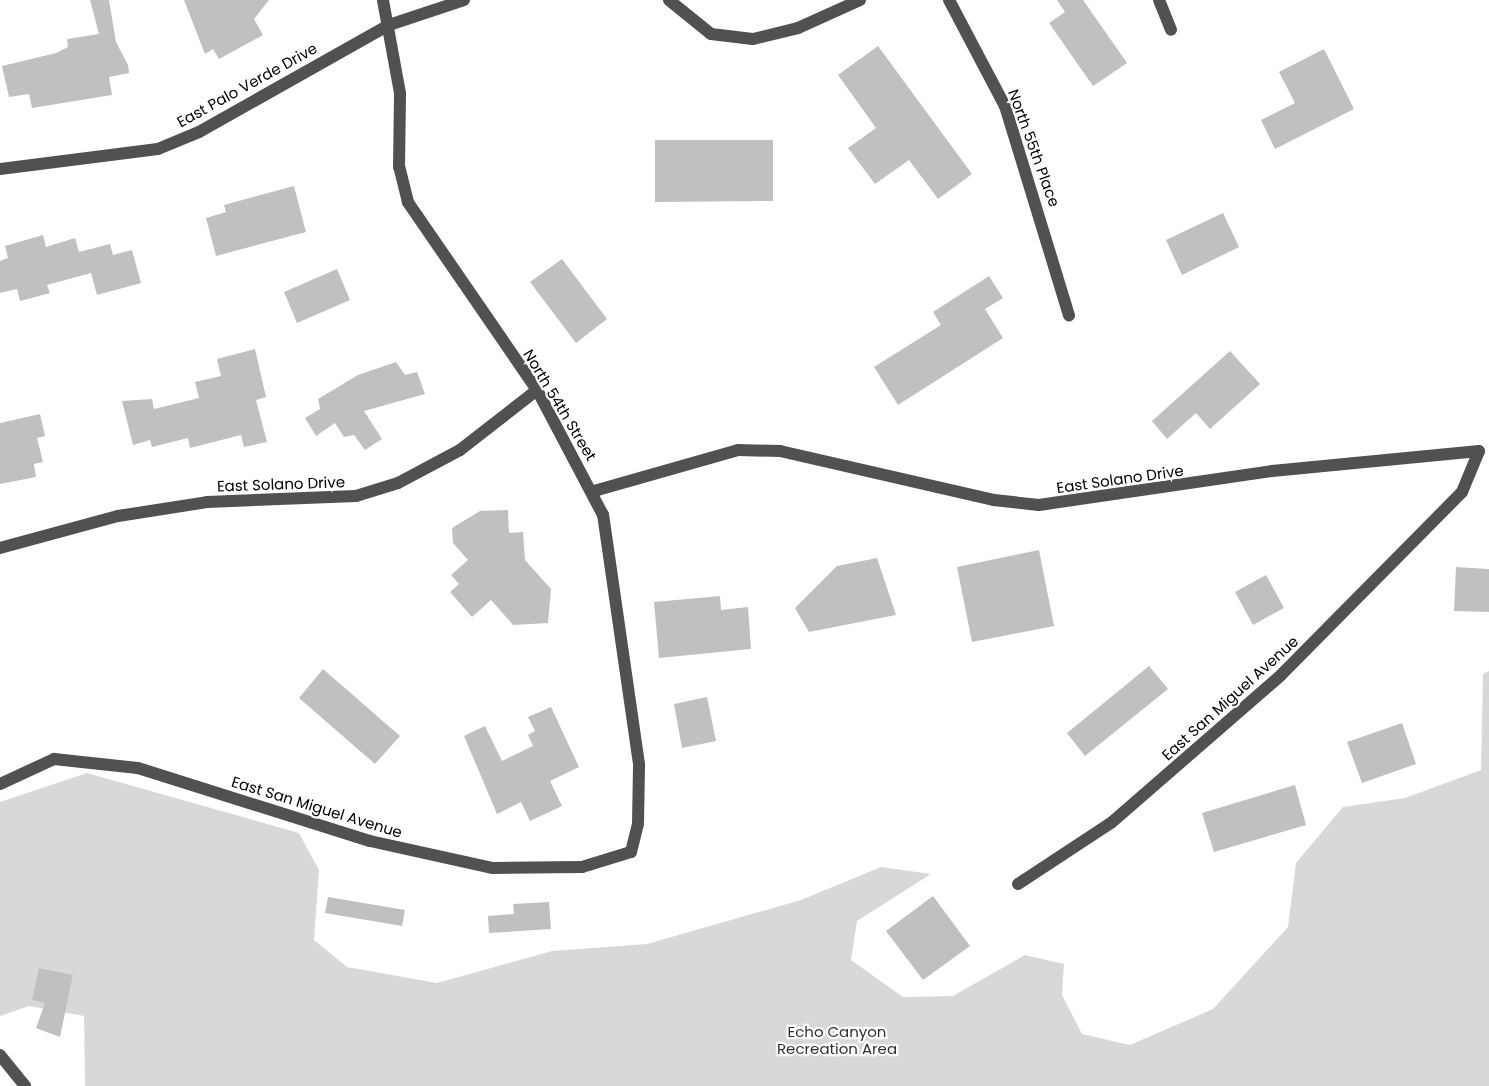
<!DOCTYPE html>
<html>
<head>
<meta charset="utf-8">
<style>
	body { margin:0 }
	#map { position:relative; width:1489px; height:1086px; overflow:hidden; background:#fff; font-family:Poppins,sans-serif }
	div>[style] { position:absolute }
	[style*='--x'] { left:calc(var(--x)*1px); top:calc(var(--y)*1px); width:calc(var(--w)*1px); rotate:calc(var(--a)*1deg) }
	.green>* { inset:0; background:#d8d8d8 }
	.building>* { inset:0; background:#c0c0c0 }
	.minor>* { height:12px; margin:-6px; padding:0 6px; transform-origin:6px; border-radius:6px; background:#515151 }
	span { translate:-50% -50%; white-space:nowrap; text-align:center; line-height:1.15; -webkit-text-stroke:4.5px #fff; paint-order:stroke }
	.street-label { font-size:15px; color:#000 }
	.park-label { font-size:15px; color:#2f2f2f }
</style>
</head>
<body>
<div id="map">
	<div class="green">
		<i style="clip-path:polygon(1489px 671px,1489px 1086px,85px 1086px,84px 1016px,29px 1006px,0 1016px,0 802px,87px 773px,299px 833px,319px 870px,314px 940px,347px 967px,437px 983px,552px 951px,647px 944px,801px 900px,881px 867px,931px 874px,857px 921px,851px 960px,903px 997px,953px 996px,1025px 955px,1064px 964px,1062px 995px,1082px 1034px,1130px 1045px,1213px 1009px,1288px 927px,1296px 863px,1343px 807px,1405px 798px,1481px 770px,1483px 674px)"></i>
	</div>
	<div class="building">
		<i style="clip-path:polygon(90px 0,109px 0,116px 42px,128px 65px,129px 73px,109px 77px,112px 95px,32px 108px,29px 94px,9px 97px,2px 66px,56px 53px,68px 47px,67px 39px,99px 34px)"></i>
		<i style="clip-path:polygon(184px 0,269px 0,254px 19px,263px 35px,219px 59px,213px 49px,205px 54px)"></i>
		<i style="clip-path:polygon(1057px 0,1083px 0,1127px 63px,1093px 86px,1049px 23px,1065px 12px)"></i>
		<i style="clip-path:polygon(878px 46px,972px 174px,938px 199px,909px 160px,875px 184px,848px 148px,876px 128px,838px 75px)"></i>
		<i style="clip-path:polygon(1324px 49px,1354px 109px,1275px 149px,1261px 120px,1295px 103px,1279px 72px)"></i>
		<i style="clip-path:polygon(655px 140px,773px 140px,773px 201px,655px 202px)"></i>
		<i style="clip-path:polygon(294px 186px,306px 232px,216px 256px,206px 218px,226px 212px,224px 205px)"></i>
		<i style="clip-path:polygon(1223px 213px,1239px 247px,1182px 275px,1166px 240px)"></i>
		<i style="clip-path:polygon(43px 235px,46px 247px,75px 238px,79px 252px,110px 244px,113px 255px,132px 250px,141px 283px,97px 295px,91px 273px,47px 285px,50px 293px,20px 301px,17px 289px,0 293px,0 261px,8px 258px,5px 246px)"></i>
		<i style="clip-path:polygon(562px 259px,607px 319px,576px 343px,530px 282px)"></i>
		<i style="clip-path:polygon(337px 269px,350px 300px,297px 323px,284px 292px)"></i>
		<i style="clip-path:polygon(989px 276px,1003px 298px,985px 309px,1003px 338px,898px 405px,874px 367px,941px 325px,933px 312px)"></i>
		<i style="clip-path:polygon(255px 349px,266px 397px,256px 400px,267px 442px,244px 447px,241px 435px,190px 448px,188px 438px,152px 447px,150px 440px,133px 445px,122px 401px,152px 399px,154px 409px,199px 398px,195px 382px,221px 376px,217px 359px)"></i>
		<i style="clip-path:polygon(1230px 351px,1260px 384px,1210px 429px,1196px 413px,1167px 439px,1152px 421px)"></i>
		<i style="clip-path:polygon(396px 362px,405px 375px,417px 372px,425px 394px,364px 411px,382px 439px,365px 450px,354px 435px,344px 437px,335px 423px,316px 436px,305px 418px,320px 409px,318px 399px,358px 375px)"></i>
		<i style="clip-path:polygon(40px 414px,45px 436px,37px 438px,43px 462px,34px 464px,36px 477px,0 484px,0 423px)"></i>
		<i style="clip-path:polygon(508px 510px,509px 533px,523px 532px,525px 560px,551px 589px,548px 623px,513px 625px,491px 600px,472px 617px,450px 592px,459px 584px,451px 575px,468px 560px,453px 543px,452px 528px,480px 511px)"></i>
		<i style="clip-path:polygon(1039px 550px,1054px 626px,972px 642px,957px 567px)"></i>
		<i style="clip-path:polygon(877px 558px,896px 615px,809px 632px,795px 608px,837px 566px)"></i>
		<i style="clip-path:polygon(1456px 567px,1489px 569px,1489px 612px,1454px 611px)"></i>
		<i style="clip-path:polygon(1266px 575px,1284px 608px,1253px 625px,1235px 592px)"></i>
		<i style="clip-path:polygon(720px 596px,721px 610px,748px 607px,751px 649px,659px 658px,654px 602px)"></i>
		<i style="clip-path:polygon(1149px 666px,1168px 689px,1085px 756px,1067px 733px)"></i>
		<i style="clip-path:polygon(323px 669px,400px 736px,375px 764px,299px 698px)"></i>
		<i style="clip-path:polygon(707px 697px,716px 741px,682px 748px,674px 704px)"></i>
		<i style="clip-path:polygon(551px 707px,579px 767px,550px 781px,562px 806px,530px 821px,521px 802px,497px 814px,464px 736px,485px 726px,502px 761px,533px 746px,528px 735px,535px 731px,528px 717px)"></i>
		<i style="clip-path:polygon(1402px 723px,1416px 764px,1362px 783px,1347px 742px)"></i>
		<i style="clip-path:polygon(1295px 785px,1306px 825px,1214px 852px,1202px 813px)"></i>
		<i style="clip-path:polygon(933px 896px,970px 946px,923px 980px,886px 931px)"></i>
		<i style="clip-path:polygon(328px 897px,405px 910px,402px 926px,325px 913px)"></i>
		<i style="clip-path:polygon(549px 902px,551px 929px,489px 933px,488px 916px,514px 914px,513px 904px)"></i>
		<i style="clip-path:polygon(39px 968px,73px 975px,60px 1037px,36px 1028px,45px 1003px,32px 1000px)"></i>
	</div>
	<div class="minor">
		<i style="--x:669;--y:0;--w:54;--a:39"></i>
		<i style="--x:711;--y:34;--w:42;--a:6.8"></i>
		<i style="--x:753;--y:39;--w:46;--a:-13.7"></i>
		<i style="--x:798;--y:28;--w:68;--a:-24.3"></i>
		<i style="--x:949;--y:0;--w:120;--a:62.2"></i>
		<i style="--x:1005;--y:106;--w:219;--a:73"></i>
		<i style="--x:1159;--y:0;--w:32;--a:68"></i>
		<i style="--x:0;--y:169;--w:159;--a:-7.2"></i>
		<i style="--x:158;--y:149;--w:44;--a:-22.5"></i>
		<i style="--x:199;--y:132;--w:218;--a:-29.4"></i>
		<i style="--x:389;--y:25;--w:79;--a:-18.4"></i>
		<i style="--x:594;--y:491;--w:150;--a:-15.9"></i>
		<i style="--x:738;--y:450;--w:42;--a:1.4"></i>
		<i style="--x:780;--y:451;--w:220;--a:12.9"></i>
		<i style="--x:994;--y:500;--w:45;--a:6.3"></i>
		<i style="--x:1039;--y:505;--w:235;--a:-8.3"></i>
		<i style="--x:1272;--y:471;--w:208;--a:-5.5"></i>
		<i style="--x:0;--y:548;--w:122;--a:-15.2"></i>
		<i style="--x:118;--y:516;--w:90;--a:-8.9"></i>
		<i style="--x:207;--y:502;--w:149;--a:-2.3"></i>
		<i style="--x:356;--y:496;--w:44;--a:-17.2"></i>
		<i style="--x:398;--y:483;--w:70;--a:-28"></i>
		<i style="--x:460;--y:450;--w:98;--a:-37.9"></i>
		<i style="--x:0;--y:784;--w:60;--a:-24.8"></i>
		<i style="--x:54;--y:759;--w:84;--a:6.1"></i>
		<i style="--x:138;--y:768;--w:243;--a:17.5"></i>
		<i style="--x:370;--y:841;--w:126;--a:12.4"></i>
		<i style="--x:493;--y:868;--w:89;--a:-0.6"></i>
		<i style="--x:582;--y:867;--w:51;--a:-17"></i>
		<i style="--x:631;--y:852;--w:29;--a:-76"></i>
		<i style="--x:638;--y:824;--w:60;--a:-89"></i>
		<i style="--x:639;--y:764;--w:252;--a:-98.2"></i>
		<i style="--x:603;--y:515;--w:141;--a:-117.8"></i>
		<i style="--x:537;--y:390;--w:228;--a:-124.5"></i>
		<i style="--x:408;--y:202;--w:36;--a:-104"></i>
		<i style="--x:399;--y:167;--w:74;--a:-89.2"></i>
		<i style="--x:400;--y:93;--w:95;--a:-100.4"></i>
		<i style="--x:1018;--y:884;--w:111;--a:-33.3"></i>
		<i style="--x:1111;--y:823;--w:225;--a:-41"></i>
		<i style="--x:1281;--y:675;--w:257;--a:-45.3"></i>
		<i style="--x:1462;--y:492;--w:44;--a:-67.5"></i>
		<i style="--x:0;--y:1055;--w:40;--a:51"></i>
	</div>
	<div class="street-label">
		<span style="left:247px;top:85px;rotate:-29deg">East Palo Verde Drive</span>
		<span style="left:1034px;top:148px;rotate:70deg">North 55th Place</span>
		<span style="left:560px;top:405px;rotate:59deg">North 54th Street</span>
		<span style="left:1120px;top:479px;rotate:-8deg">East Solano Drive</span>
		<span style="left:281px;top:484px;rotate:-2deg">East Solano Drive</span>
		<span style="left:1230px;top:698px;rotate:-42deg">East San Miguel Avenue</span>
		<span style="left:317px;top:807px;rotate:17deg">East San Miguel Avenue</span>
	</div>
	<div class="park-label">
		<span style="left:837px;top:1040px">Echo Canyon<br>Recreation Area</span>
	</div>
</div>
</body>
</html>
